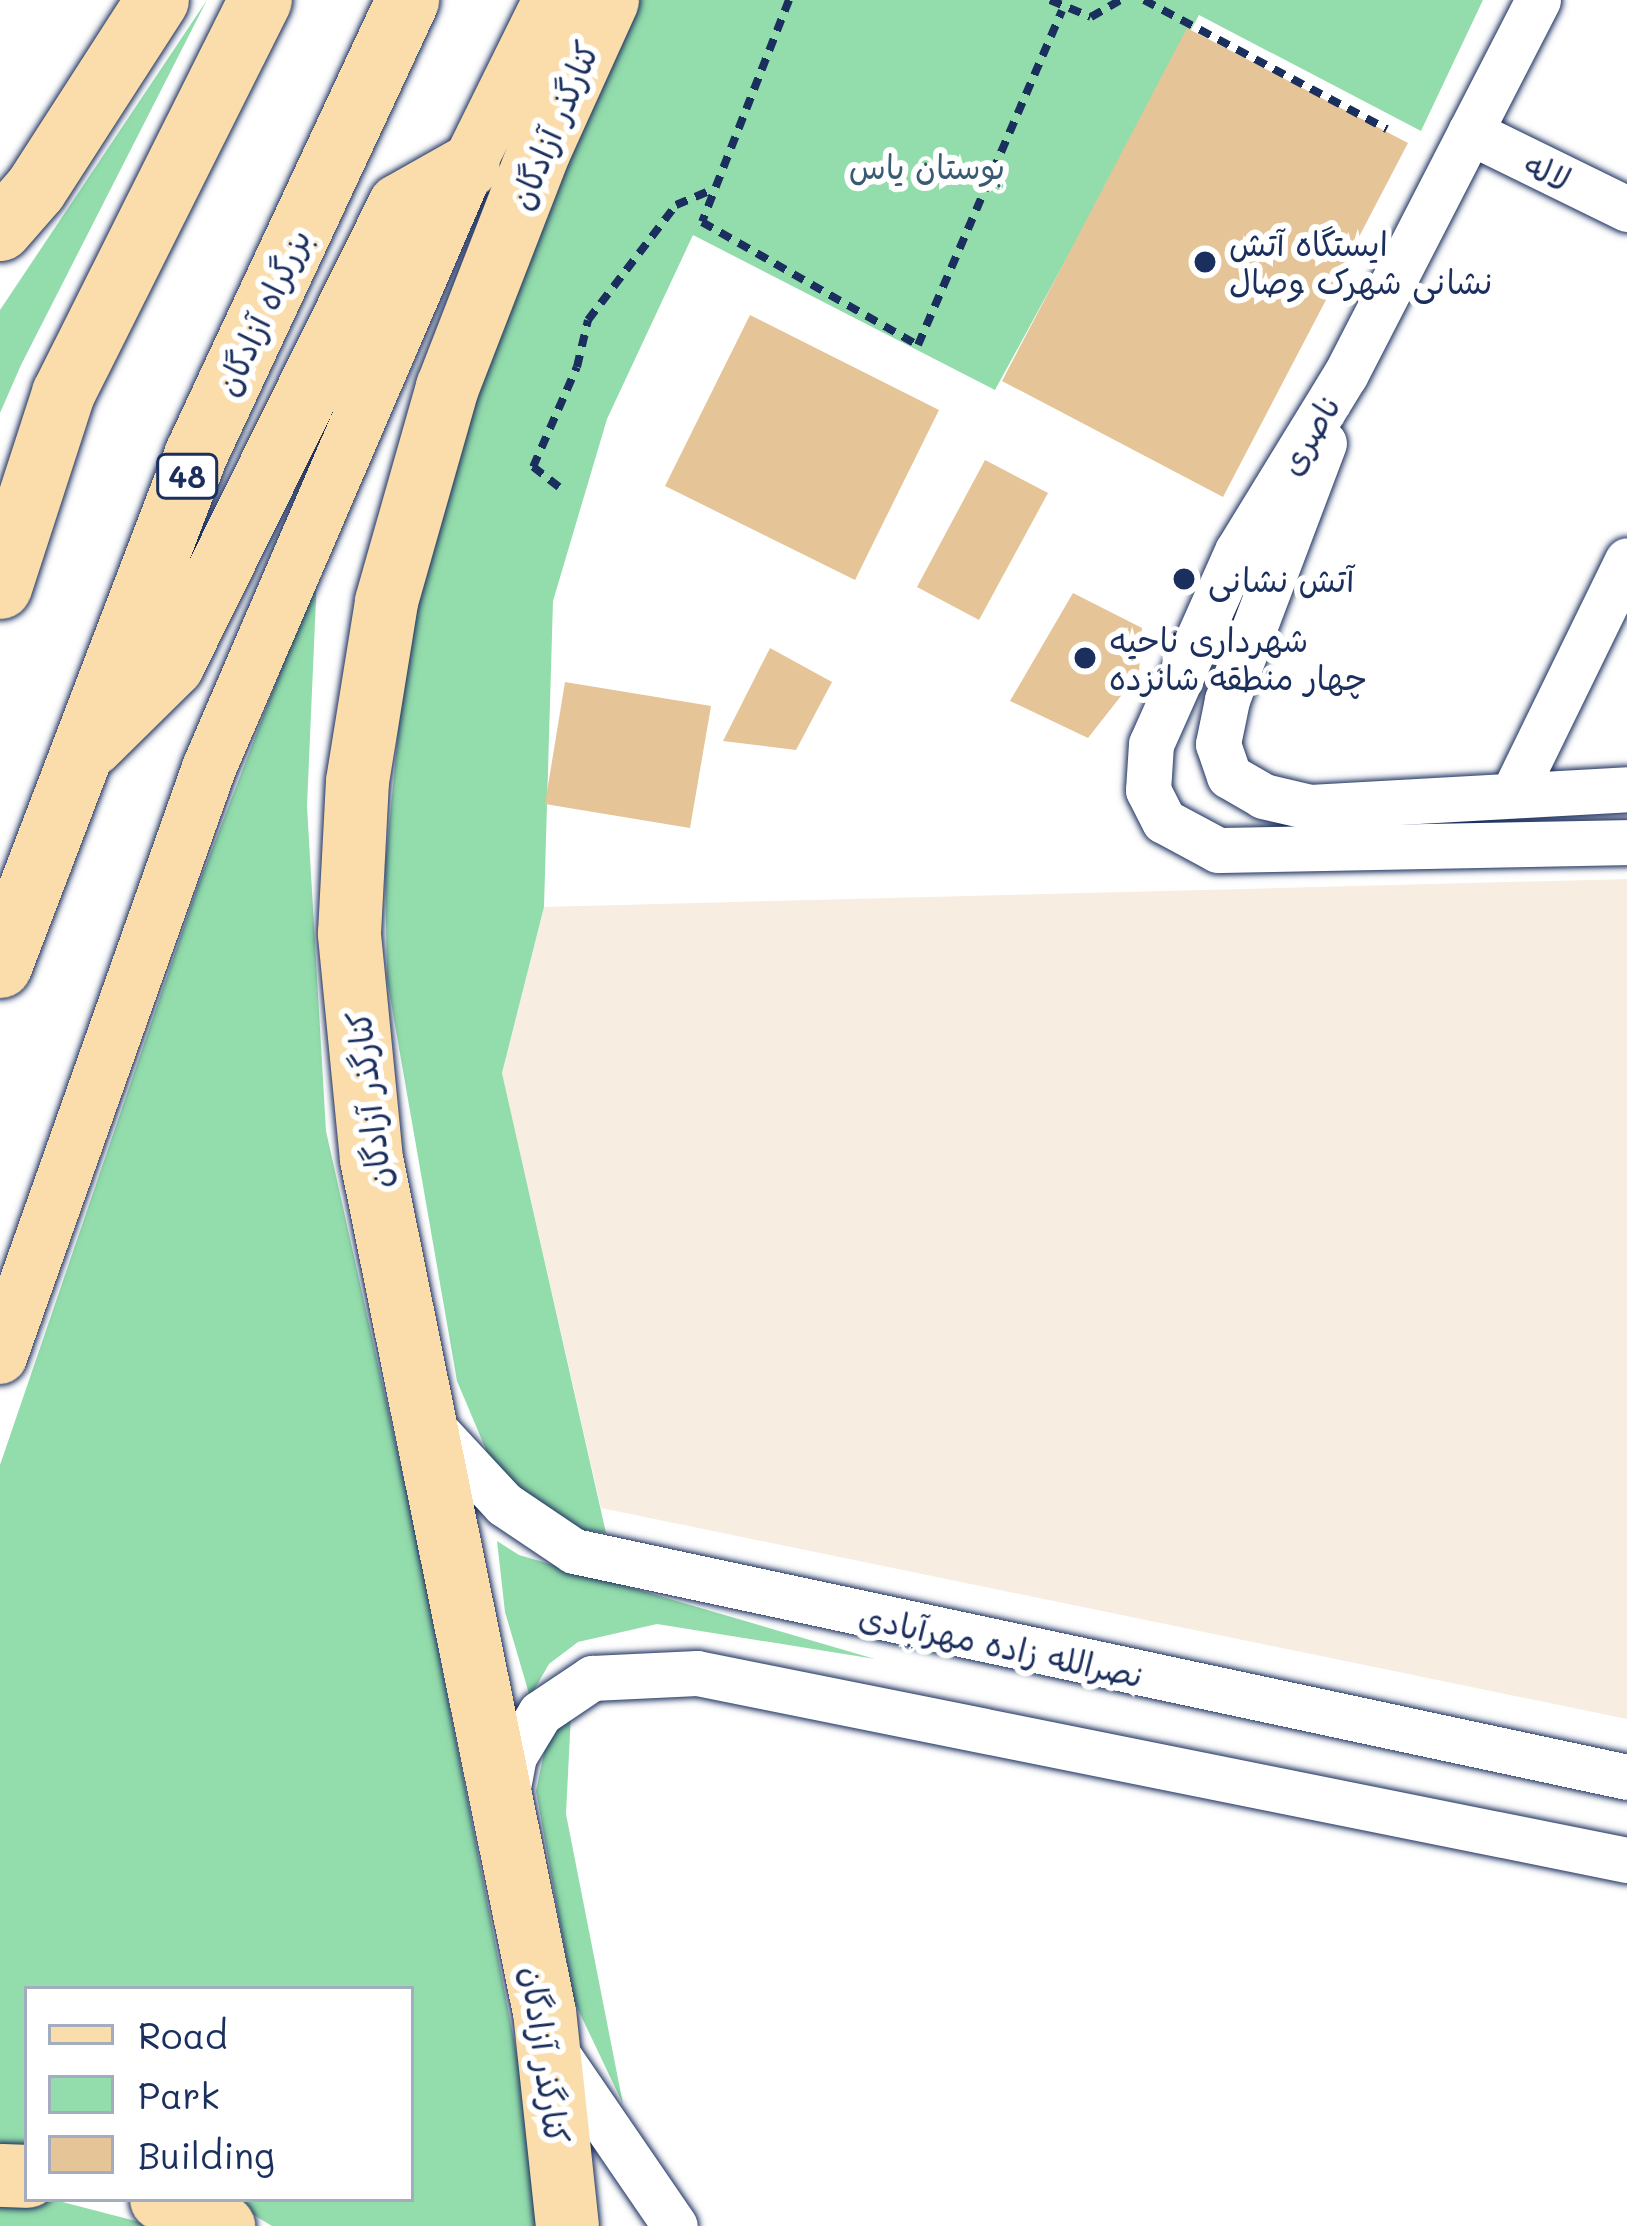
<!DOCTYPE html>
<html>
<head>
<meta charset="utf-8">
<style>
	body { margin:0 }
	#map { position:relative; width:1627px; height:2226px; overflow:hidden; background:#fff; font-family:Mali,"Playpen Sans Arabic",sans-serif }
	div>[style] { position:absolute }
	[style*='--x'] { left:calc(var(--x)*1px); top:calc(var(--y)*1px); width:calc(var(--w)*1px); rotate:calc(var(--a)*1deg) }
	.built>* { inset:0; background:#f7ede0 }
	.green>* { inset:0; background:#93ddac }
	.building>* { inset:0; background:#e5c497 }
	.path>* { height:8px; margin-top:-4px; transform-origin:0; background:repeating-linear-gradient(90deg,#1b2f5e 0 12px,transparent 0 21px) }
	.roads { filter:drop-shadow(0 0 3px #1b2f5e) drop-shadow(0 0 3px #1b2f5e) }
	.minor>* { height:45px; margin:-22.5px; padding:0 22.5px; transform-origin:22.5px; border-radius:22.5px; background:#fff }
	.major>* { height:54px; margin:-27px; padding:0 27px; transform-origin:27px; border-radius:27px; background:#faddab }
	.highway>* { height:63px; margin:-31.5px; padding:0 31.5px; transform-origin:31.5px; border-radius:31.5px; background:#faddab }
	.dots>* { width:33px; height:33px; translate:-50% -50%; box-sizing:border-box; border:6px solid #fff; border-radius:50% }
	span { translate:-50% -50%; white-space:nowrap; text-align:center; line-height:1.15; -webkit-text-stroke:12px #fff; paint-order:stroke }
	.shield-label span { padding:3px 9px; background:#fff; border:3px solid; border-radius:9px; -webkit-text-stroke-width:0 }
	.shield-label { font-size:30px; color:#1b2f5e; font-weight:700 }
	.street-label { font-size:33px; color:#1b2f5e }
	.park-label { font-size:33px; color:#395a72 }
	.poi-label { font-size:33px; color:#1b2f5e }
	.left { translate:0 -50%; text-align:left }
	.legend { position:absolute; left:24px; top:1986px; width:390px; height:216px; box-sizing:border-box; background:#fff; border:3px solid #a4acbf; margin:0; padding:15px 21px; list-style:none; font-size:36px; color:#1b2f5e }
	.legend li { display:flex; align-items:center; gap:24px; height:60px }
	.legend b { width:60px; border:3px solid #a4acbf }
</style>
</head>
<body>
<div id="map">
	<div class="built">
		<i style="clip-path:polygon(1627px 879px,1627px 1719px,601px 1508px,502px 1073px,544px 907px)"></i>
	</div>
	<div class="green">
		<i style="clip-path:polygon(207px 0,21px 365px,0 413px,0 310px)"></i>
		<i style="clip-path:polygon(609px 0,1483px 0,1421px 131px,1199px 15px,995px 390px,693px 235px,607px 419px,553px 601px,544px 907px,502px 1073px,606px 1533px,570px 1528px,495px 1471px,457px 1381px,387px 979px,385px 868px,413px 579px,455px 395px,509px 316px,560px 177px)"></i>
		<i style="clip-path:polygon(317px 576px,307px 806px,326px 1131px,417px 1539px,538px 2164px,543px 2226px,272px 2226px,227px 2199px,411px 2199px,411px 1989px,27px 1989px,27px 2151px,0 2150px,0 1465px,198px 886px)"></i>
		<i style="clip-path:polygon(497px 1541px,519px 1555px,875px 1659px,657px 1624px,578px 1642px,549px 1664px,530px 1697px,505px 1612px)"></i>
		<i style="clip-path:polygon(571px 1714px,566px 1814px,623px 2104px,574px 2001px,536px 1791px,548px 1734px)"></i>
		<i style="clip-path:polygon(0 2199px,51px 2199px,155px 2226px,0 2226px)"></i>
	</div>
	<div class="building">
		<i style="clip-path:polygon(1187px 28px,1408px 143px,1223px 497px,1002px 381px)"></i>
		<i style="clip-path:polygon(750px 315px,939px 410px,855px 580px,665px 486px)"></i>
		<i style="clip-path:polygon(985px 460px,1048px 493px,979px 620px,917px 587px)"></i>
		<i style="clip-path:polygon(1073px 593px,1142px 628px,1139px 673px,1088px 738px,1010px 701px)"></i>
		<i style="clip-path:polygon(770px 648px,832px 682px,796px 750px,723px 741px)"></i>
		<i style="clip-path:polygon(565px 682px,711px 706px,690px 828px,545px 804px)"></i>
	</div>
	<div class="path">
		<i style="--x:789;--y:0;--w:238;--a:111.4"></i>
		<i style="--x:702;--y:222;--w:249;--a:29.7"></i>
		<i style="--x:918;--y:345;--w:364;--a:-66.7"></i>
		<i style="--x:1050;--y:0;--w:44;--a:22.5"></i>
		<i style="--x:1091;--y:17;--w:34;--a:-30"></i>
		<i style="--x:1144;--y:0;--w:275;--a:28"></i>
		<i style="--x:559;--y:487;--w:33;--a:-142"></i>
		<i style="--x:533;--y:467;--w:109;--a:-66.3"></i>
		<i style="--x:577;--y:367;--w:48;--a:-76.8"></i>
		<i style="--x:588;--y:320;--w:145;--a:-52.6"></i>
		<i style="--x:676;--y:205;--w:34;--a:-23"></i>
	</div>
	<div class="roads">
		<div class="minor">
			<i style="--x:1538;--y:0;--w:422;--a:117.2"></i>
			<i style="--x:1345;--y:375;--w:206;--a:121.5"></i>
			<i style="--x:1237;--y:551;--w:211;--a:114"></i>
			<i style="--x:1151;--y:744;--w:46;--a:93.7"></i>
			<i style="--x:1148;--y:790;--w:35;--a:63"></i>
			<i style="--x:1164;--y:821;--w:61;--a:28.2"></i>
			<i style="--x:1218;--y:850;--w:409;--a:-1.1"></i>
			<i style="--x:1470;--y:132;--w:175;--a:26.1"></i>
			<i style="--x:1324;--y:443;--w:275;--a:110.7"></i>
			<i style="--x:1227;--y:700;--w:45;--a:101.6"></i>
			<i style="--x:1218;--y:744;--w:34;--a:71"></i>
			<i style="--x:1229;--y:776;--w:39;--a:30"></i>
			<i style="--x:1263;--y:796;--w:48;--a:13.2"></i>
			<i style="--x:1310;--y:807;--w:318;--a:-3.2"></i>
			<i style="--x:1513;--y:794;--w:260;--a:-64"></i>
			<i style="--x:426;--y:1420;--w:115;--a:47.1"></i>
			<i style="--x:504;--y:1504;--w:84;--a:33.9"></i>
			<i style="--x:574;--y:1551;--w:1077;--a:12.11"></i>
			<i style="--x:505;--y:1803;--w:48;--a:-79.2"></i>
			<i style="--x:514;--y:1756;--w:50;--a:-58.8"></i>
			<i style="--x:540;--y:1713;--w:63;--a:-33.9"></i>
			<i style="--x:592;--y:1678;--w:105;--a:-2.7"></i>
			<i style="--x:697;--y:1673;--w:949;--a:11.37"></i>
			<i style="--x:551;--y:2045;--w:219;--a:55.6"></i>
		</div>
		<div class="major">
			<i style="--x:0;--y:1357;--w:625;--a:-70.46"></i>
			<i style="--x:209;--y:768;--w:655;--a:-66.72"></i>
			<i style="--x:468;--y:166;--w:185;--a:-63.7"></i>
		</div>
		<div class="highway">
			<i style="--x:0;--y:229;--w:53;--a:-48.8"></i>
			<i style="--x:35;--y:189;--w:225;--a:-57.2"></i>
			<i style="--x:0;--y:587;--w:204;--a:-72"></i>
			<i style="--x:63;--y:393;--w:440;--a:-63.4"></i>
			<i style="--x:91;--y:745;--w:114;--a:-44.6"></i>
			<i style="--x:172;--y:665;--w:513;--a:-63.73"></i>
			<i style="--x:399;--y:205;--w:79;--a:-29.5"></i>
			<i style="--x:0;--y:966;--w:549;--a:-69.09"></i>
			<i style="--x:196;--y:453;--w:500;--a:-65"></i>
			<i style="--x:0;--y:2175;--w:27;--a:2"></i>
			<i style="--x:161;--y:2199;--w:68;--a:23.5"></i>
			<i style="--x:567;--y:2226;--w:215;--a:-96.1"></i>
			<i style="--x:544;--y:2012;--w:870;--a:-101.46"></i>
			<i style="--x:371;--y:1159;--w:227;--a:-95.6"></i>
			<i style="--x:349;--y:933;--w:152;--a:-87"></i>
			<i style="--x:357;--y:781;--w:182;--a:-80.8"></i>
			<i style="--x:386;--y:601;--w:223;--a:-74.1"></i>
			<i style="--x:447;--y:387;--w:254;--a:-68.8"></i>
			<i style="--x:539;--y:150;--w:165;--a:-65.6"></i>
		</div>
	</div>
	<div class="dots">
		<i style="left:1205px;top:262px;background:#1b2f5e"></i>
		<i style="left:1184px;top:579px;background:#1b2f5e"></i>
		<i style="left:1085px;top:658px;background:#1b2f5e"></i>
	</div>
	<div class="shield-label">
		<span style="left:187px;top:476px">48</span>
	</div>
	<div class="street-label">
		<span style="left:553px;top:125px;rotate:-67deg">کنارگذر آزادگان</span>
		<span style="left:1548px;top:171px;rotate:26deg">لاله</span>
		<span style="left:262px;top:312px;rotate:-65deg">بزرگراه آزادگان</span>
		<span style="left:1309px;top:434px;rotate:-59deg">ناصری</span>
		<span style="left:368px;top:1100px;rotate:-97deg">کنارگذر آزادگان</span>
		<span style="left:1002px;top:1645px;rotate:12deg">نصرالله زاده مهرآبادی</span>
		<span style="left:546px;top:2055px;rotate:82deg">کنارگذر آزادگان</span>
	</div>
	<div class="park-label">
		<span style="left:927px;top:166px">بوستان یاس</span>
	</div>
	<div class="poi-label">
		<span class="left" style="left:1229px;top:262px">ایستگاه آتش<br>نشانی شهرک وصال</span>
		<span class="left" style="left:1208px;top:579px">آتش نشانی</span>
		<span class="left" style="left:1109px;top:658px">شهرداری ناحیه<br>چهار منطقه شانزده</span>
	</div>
	<ul class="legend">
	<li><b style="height:15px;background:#faddab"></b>Road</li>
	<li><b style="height:33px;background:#93ddac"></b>Park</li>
	<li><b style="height:33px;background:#e5c497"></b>Building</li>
	</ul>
</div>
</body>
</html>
